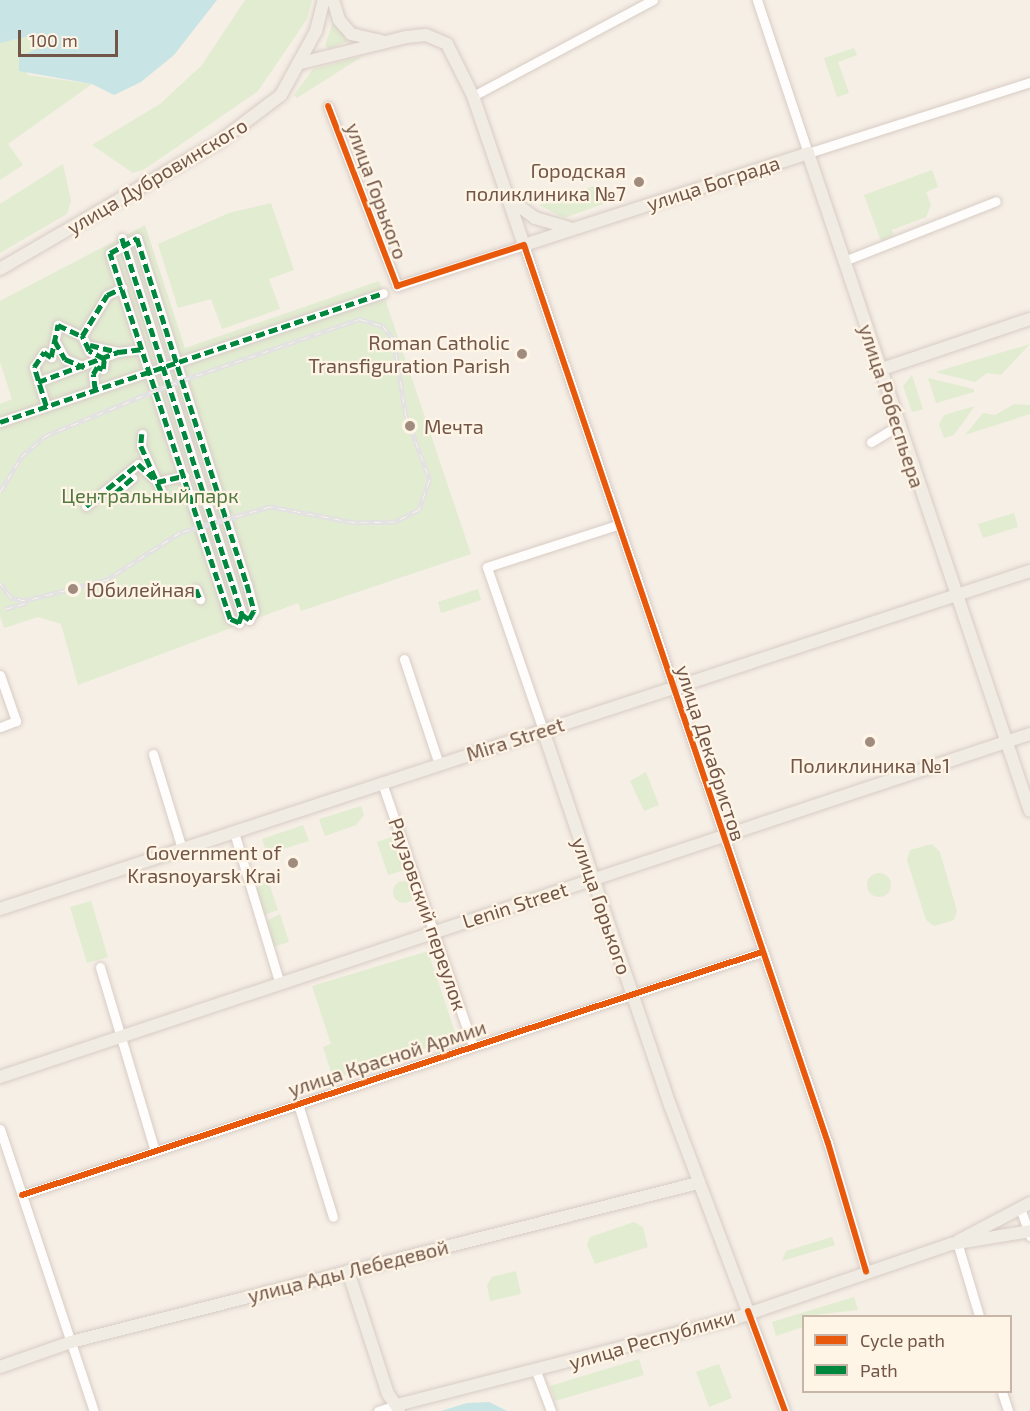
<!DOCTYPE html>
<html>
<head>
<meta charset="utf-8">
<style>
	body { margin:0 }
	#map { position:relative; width:1030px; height:1411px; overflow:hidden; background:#f6efe6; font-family:"Exo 2",sans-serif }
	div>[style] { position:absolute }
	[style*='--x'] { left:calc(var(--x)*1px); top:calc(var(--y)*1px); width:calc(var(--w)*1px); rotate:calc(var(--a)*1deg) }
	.green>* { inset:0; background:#e2ecd1 }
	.round { border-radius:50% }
	.water>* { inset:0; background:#c8e4e5 }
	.roads { filter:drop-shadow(0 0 2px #d7ccc5) drop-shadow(0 0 2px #d7ccc5) }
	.minor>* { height:9px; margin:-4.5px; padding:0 4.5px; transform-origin:4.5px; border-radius:4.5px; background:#fefdfb }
	.major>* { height:12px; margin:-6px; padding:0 6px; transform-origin:6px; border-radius:6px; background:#f1ece3 }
	.rail>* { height:4.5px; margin-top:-2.25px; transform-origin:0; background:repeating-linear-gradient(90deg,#fff5e6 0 7px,#e3e1e3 0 14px); box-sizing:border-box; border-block:2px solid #e3e1e3 }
	.quiet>* { height:4.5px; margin-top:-2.25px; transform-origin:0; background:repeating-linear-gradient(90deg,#00873e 0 9px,transparent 0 13.5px) }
	.cycleway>* { height:6px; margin:-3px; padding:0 3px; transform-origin:3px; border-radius:3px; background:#e8590c }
	.dots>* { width:16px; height:16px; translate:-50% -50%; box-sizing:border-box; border:3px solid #fff5e6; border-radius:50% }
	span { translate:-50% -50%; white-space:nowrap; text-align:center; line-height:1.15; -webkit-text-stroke:4.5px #fff5e6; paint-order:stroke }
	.poi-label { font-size:20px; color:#725648 }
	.right { translate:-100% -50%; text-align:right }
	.left { translate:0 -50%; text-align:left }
	.street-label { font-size:20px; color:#725648 }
	.park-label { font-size:20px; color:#537840 }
	.legend { position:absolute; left:802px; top:1315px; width:210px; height:78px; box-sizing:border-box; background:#fff5e6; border:2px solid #c7b5a7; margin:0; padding:8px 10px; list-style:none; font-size:18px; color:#725648 }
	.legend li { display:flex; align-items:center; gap:12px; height:30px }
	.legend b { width:30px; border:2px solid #c7b5a7 }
	.scale { position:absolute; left:18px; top:30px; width:100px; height:27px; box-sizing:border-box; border:3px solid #725648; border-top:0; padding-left:8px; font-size:18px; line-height:21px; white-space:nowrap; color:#725648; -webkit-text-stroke:4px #fff5e6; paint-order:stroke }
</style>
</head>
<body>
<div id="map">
	<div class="green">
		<i style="clip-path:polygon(245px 0,312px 0,307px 19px,258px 91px,145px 169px,133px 173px,92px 145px,160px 104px,202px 65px)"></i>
		<i style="clip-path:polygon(333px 21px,352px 39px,329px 49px,325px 45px)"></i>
		<i style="clip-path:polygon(30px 36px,41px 49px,27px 53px,27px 75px,92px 84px,8px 144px,23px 165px,0 180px,0 43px)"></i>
		<i style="clip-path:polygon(854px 48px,857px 55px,838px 62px,849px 93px,837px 97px,824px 58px)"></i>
		<i style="clip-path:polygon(363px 56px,297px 98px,294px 95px,313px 69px)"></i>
		<i style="clip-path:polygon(63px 164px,71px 201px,67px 214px,0 253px,0 204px)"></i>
		<i style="clip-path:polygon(932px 170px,938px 187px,926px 192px,931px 205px,926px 217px,892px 230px,894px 236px,881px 241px,864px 195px)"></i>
		<i style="clip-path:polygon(597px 185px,603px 204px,564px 218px,539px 205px)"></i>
		<i style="clip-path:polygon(271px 203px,294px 270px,269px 279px,280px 309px,222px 329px,211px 299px,178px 308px,158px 244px,229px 213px)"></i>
		<i style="clip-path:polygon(145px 225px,185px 348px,379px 281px,471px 554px,301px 611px,298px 603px,78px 685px,61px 624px,38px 617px,4px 628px,0 616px,0 404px,12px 399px,0 362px,0 301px)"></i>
		<i style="clip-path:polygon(1030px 344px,1001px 375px,987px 373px,975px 382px,935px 372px)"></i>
		<i style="clip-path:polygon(912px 375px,923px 409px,912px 412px,903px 386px)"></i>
		<i style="clip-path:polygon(928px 378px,974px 389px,974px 392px,936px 403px)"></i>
		<i style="clip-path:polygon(1014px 404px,1030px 405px,1030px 414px,965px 435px,983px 413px,995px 415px)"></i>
		<i style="clip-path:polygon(975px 406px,954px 435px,944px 438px,939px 424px,944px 415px)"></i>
		<i style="clip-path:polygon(1014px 513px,1018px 527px,983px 538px,978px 524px)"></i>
		<i style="clip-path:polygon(478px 589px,481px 600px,441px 613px,438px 602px)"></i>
		<i style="clip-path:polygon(646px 772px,659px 805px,644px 811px,630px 781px)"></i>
		<i style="clip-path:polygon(361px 806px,364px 815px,356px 825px,325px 836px,319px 819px)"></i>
		<i style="clip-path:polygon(303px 825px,309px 841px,267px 854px,262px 839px)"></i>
		<i style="clip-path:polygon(395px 836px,405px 870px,388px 875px,377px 842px)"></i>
		<i style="clip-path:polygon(932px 844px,940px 852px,957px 911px,954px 920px,934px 926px,926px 920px,907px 860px,910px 850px)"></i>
		<i class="round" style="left:867px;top:873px;width:24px;height:24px"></i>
		<i style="clip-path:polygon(268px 880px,278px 910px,264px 915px,255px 889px)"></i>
		<i class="round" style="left:393px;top:881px;width:22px;height:22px"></i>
		<i style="clip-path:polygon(91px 901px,108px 957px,87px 963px,70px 907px)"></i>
		<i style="clip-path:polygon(280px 914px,289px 942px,273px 947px,265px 922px)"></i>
		<i style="clip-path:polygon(428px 951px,457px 1038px,333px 1079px,323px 1047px,331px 1044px,312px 986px)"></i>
		<i style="clip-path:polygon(634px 1222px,643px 1227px,648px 1247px,595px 1264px,587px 1245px,590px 1237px)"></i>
		<i style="clip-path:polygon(832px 1237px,835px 1245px,782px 1261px,786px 1251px)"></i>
		<i style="clip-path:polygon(516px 1271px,521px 1294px,490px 1301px,487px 1285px,492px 1277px)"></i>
		<i style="clip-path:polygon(854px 1297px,858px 1310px,804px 1316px,803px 1327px,776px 1336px,772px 1322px)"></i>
		<i style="clip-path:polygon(639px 1359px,644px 1375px,555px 1401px,550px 1386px)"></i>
		<i style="clip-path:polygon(719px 1364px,732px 1398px,709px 1407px,696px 1372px)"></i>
	</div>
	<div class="water">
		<i style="clip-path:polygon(0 0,217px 0,174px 55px,141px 82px,114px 95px,92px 84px,19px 71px,19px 57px,41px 47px,30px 36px,0 43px)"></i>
		<i style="clip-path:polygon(489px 1402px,507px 1411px,441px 1411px,467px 1403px)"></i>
	</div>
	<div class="roads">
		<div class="minor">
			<i style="--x:757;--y:0;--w:161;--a:71.6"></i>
			<i style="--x:808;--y:153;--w:233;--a:-17.7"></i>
			<i style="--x:473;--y:96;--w:204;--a:-28.1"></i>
			<i style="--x:328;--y:106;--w:193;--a:69"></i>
			<i style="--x:397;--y:286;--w:133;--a:-17.9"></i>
			<i style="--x:524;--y:245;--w:948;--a:71.3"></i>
			<i style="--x:828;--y:1143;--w:134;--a:73.5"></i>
			<i style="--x:122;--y:238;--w:396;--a:72.3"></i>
			<i style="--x:137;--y:238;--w:363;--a:72.4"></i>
			<i style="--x:247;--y:584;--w:28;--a:75"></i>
			<i style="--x:254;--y:611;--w:10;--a:119"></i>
			<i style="--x:249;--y:620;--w:9;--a:-144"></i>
			<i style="--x:242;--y:615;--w:9;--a:111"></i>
			<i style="--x:239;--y:623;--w:10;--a:-156"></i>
			<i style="--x:230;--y:619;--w:385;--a:-108.2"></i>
			<i style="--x:110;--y:253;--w:31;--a:-29"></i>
			<i style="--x:844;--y:261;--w:163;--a:-21.5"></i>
			<i style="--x:55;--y:341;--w:21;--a:61"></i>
			<i style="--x:65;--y:359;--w:18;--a:22"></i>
			<i style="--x:86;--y:345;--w:33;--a:12"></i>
			<i style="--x:118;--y:352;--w:23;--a:-7"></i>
			<i style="--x:38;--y:382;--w:85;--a:-20.6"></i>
			<i style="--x:95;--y:390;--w:16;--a:-97"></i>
			<i style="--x:93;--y:374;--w:8;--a:-60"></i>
			<i style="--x:97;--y:367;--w:6;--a:18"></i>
			<i style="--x:103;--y:369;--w:10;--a:-84"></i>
			<i style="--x:104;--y:359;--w:17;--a:-152"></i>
			<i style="--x:89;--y:351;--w:17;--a:-115"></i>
			<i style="--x:82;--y:336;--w:48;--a:-58.6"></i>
			<i style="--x:107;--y:295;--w:17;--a:-25"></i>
			<i style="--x:46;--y:406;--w:41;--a:-107.1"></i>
			<i style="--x:34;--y:367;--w:18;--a:-56"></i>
			<i style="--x:44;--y:352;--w:9;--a:36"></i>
			<i style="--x:51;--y:357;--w:33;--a:-78"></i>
			<i style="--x:58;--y:325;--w:26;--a:25"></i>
			<i style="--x:0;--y:422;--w:404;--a:-18.6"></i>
			<i style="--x:142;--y:434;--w:12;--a:95"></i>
			<i style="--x:141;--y:446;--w:51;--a:65.9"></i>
			<i style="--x:871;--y:442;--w:31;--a:-31"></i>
			<i style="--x:157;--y:482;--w:28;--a:-13"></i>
			<i style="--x:115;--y:493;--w:23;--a:-41"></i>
			<i style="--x:86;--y:506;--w:67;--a:-38.9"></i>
			<i style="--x:138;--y:464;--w:21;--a:43"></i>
			<i style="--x:196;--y:589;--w:11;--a:68"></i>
			<i style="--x:404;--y:659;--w:111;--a:71.6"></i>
			<i style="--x:0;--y:675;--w:49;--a:70.8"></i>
			<i style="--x:16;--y:721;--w:17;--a:159"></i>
			<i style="--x:543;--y:730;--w:172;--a:-109"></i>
			<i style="--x:487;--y:567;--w:137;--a:-17.9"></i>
			<i style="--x:153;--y:754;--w:99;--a:73"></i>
			<i style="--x:382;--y:783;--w:278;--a:70.9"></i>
			<i style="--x:234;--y:832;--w:159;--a:73.2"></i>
			<i style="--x:100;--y:967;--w:192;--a:73.4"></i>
			<i style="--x:298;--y:1104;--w:118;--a:72.8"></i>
			<i style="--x:0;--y:1129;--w:297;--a:71.6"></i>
			<i style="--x:22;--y:1195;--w:779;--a:-18.18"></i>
			<i style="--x:1020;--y:1208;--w:30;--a:70"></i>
			<i style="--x:957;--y:1242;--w:77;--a:73.4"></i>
			<i style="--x:748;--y:1311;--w:107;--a:69.7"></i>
			<i style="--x:536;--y:1371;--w:43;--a:69.4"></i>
			<i style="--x:1002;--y:1392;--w:20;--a:72"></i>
			<i style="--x:378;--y:1411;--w:20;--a:-18"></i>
		</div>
		<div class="major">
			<i style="--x:333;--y:0;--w:21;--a:73"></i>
			<i style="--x:339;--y:20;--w:18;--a:49"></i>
			<i style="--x:351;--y:34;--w:31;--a:13"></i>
			<i style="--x:301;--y:63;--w:108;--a:-13.9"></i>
			<i style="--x:406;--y:37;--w:20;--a:-6"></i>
			<i style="--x:426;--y:35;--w:23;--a:23"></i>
			<i style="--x:447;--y:44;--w:58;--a:63.4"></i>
			<i style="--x:473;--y:96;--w:157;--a:71.1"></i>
			<i style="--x:524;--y:245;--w:299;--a:-17.9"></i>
			<i style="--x:808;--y:153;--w:694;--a:71.36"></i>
			<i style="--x:511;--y:200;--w:30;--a:37"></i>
			<i style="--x:535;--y:218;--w:35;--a:16"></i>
			<i style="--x:0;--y:269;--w:255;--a:-30.2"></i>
			<i style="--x:220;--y:141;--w:76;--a:-37"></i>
			<i style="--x:281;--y:95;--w:73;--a:-61.3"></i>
			<i style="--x:316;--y:31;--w:32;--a:-76"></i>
			<i style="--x:882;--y:369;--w:156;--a:-18.7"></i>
			<i style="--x:543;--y:730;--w:396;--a:71.3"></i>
			<i style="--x:670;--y:1105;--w:220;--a:69.3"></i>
			<i style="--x:0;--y:909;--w:1084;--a:-18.17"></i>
			<i style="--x:0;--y:1077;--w:1086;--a:-18.42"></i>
			<i style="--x:958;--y:1241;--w:81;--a:-27.8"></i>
			<i style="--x:348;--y:1271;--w:129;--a:72"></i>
			<i style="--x:388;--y:1394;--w:19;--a:55"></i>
			<i style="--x:0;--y:1367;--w:75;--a:-19.4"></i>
			<i style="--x:71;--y:1342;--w:647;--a:-14.23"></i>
			<i style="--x:397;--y:1405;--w:350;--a:-14.4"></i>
			<i style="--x:736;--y:1318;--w:227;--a:-19"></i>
			<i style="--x:951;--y:1244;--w:80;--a:-9.3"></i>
		</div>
	</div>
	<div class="rail">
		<i style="--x:0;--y:492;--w:41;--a:-59"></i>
		<i style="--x:21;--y:457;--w:32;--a:-41"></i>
		<i style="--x:45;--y:436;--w:134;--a:-22.4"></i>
		<i style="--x:169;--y:385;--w:202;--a:-19.1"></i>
		<i style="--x:360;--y:319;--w:24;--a:17"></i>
		<i style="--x:383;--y:326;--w:18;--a:52"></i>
		<i style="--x:394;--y:340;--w:76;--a:80.9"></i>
		<i style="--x:406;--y:415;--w:69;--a:69.7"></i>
		<i style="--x:430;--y:480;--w:32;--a:110"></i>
		<i style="--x:419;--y:510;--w:27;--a:153"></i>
		<i style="--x:395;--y:522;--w:40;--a:178.6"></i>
		<i style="--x:355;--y:523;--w:86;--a:-169.3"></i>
		<i style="--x:270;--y:507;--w:94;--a:163.9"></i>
		<i style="--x:180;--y:533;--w:87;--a:147.2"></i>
		<i style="--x:107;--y:580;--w:85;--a:165.6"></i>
		<i style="--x:25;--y:601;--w:14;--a:-168"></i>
		<i style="--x:11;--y:598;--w:18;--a:-128"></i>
		<i style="--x:5;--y:609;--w:22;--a:-16"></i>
	</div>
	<div class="quiet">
		<i style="--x:122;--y:238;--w:396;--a:72.3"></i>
		<i style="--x:137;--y:238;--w:363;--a:72.4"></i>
		<i style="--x:247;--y:584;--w:28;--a:75"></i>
		<i style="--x:254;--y:611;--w:10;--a:119"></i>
		<i style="--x:249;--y:620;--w:9;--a:-144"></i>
		<i style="--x:242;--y:615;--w:9;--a:111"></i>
		<i style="--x:239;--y:623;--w:10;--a:-156"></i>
		<i style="--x:230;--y:619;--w:385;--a:-108.2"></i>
		<i style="--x:110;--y:253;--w:31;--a:-29"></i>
		<i style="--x:55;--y:341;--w:21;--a:61"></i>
		<i style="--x:65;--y:359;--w:21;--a:23"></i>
		<i style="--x:90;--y:345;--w:29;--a:14"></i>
		<i style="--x:118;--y:352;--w:23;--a:-7"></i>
		<i style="--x:38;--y:382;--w:85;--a:-20.6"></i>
		<i style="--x:95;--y:390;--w:16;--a:-97"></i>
		<i style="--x:93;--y:374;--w:8;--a:-60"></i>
		<i style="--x:97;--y:367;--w:6;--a:18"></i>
		<i style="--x:103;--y:369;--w:10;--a:-84"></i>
		<i style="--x:104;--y:359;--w:17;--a:-152"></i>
		<i style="--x:89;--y:351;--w:17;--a:-115"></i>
		<i style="--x:82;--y:336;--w:48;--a:-58.6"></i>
		<i style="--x:107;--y:295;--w:17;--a:-25"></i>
		<i style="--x:46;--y:406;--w:41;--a:-107.1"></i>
		<i style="--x:34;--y:367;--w:18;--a:-56"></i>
		<i style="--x:44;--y:352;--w:9;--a:36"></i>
		<i style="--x:51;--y:357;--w:33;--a:-78"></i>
		<i style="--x:58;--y:325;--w:26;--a:25"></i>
		<i style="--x:0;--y:422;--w:404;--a:-18.6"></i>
		<i style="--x:142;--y:434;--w:12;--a:95"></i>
		<i style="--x:141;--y:446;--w:51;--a:65.9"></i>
		<i style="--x:157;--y:482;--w:28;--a:-13"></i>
		<i style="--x:115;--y:493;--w:23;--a:-41"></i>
		<i style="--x:86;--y:506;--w:67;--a:-38.9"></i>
		<i style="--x:138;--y:464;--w:21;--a:43"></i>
		<i style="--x:196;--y:589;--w:11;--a:68"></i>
	</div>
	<div class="cycleway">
		<i style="--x:328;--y:106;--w:193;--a:69"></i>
		<i style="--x:397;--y:286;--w:133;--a:-17.9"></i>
		<i style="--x:524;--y:245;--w:948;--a:71.3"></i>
		<i style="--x:828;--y:1143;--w:134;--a:73.5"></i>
		<i style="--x:22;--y:1195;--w:779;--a:-18.18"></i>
		<i style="--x:748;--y:1311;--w:107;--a:69.7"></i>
	</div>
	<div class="dots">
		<i style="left:639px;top:182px;background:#a08c7f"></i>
		<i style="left:522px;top:354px;background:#a08c7f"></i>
		<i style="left:410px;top:426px;background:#a08c7f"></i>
		<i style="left:73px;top:589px;background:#a08c7f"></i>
		<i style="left:870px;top:742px;background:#a08c7f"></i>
		<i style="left:293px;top:863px;background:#a08c7f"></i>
	</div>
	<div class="poi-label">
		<span class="right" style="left:626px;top:182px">Городская<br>поликлиника №7</span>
		<span class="right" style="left:510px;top:354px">Roman Catholic<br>Transfiguration Parish</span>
		<span class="left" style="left:424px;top:426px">Мечта</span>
		<span class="left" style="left:86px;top:589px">Юбилейная</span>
		<span style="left:870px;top:765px">Поликлиника №1</span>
		<span class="right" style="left:281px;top:864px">Government of<br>Krasnoyarsk Krai</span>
	</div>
	<div class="street-label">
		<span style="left:157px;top:176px;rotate:-31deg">улица Дубровинского</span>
		<span style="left:713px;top:183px;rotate:-18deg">улица Бограда</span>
		<span style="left:377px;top:191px;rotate:70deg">улица Горького</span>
		<span style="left:892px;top:406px;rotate:72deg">улица Робеспьера</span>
		<span style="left:515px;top:739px;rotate:-18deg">Mira Street</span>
		<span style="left:711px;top:753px;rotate:72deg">улица Декабристов</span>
		<span style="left:515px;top:905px;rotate:-18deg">Lenin Street</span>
		<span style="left:602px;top:906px;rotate:71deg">улица Горького</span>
		<span style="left:428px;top:914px;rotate:71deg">Ряузовский переулок</span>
		<span style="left:387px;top:1058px;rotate:-18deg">улица Красной Армии</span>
		<span style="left:348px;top:1271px;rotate:-14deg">улица Ады Лебедевой</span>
		<span style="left:652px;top:1339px;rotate:-16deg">улица Республики</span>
	</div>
	<div class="park-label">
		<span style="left:150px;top:495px">Центральный парк</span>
	</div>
	<ul class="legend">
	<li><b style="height:8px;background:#e8590c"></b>Cycle path</li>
	<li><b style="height:8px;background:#00873e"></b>Path</li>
	</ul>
	<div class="scale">100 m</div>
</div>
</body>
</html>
